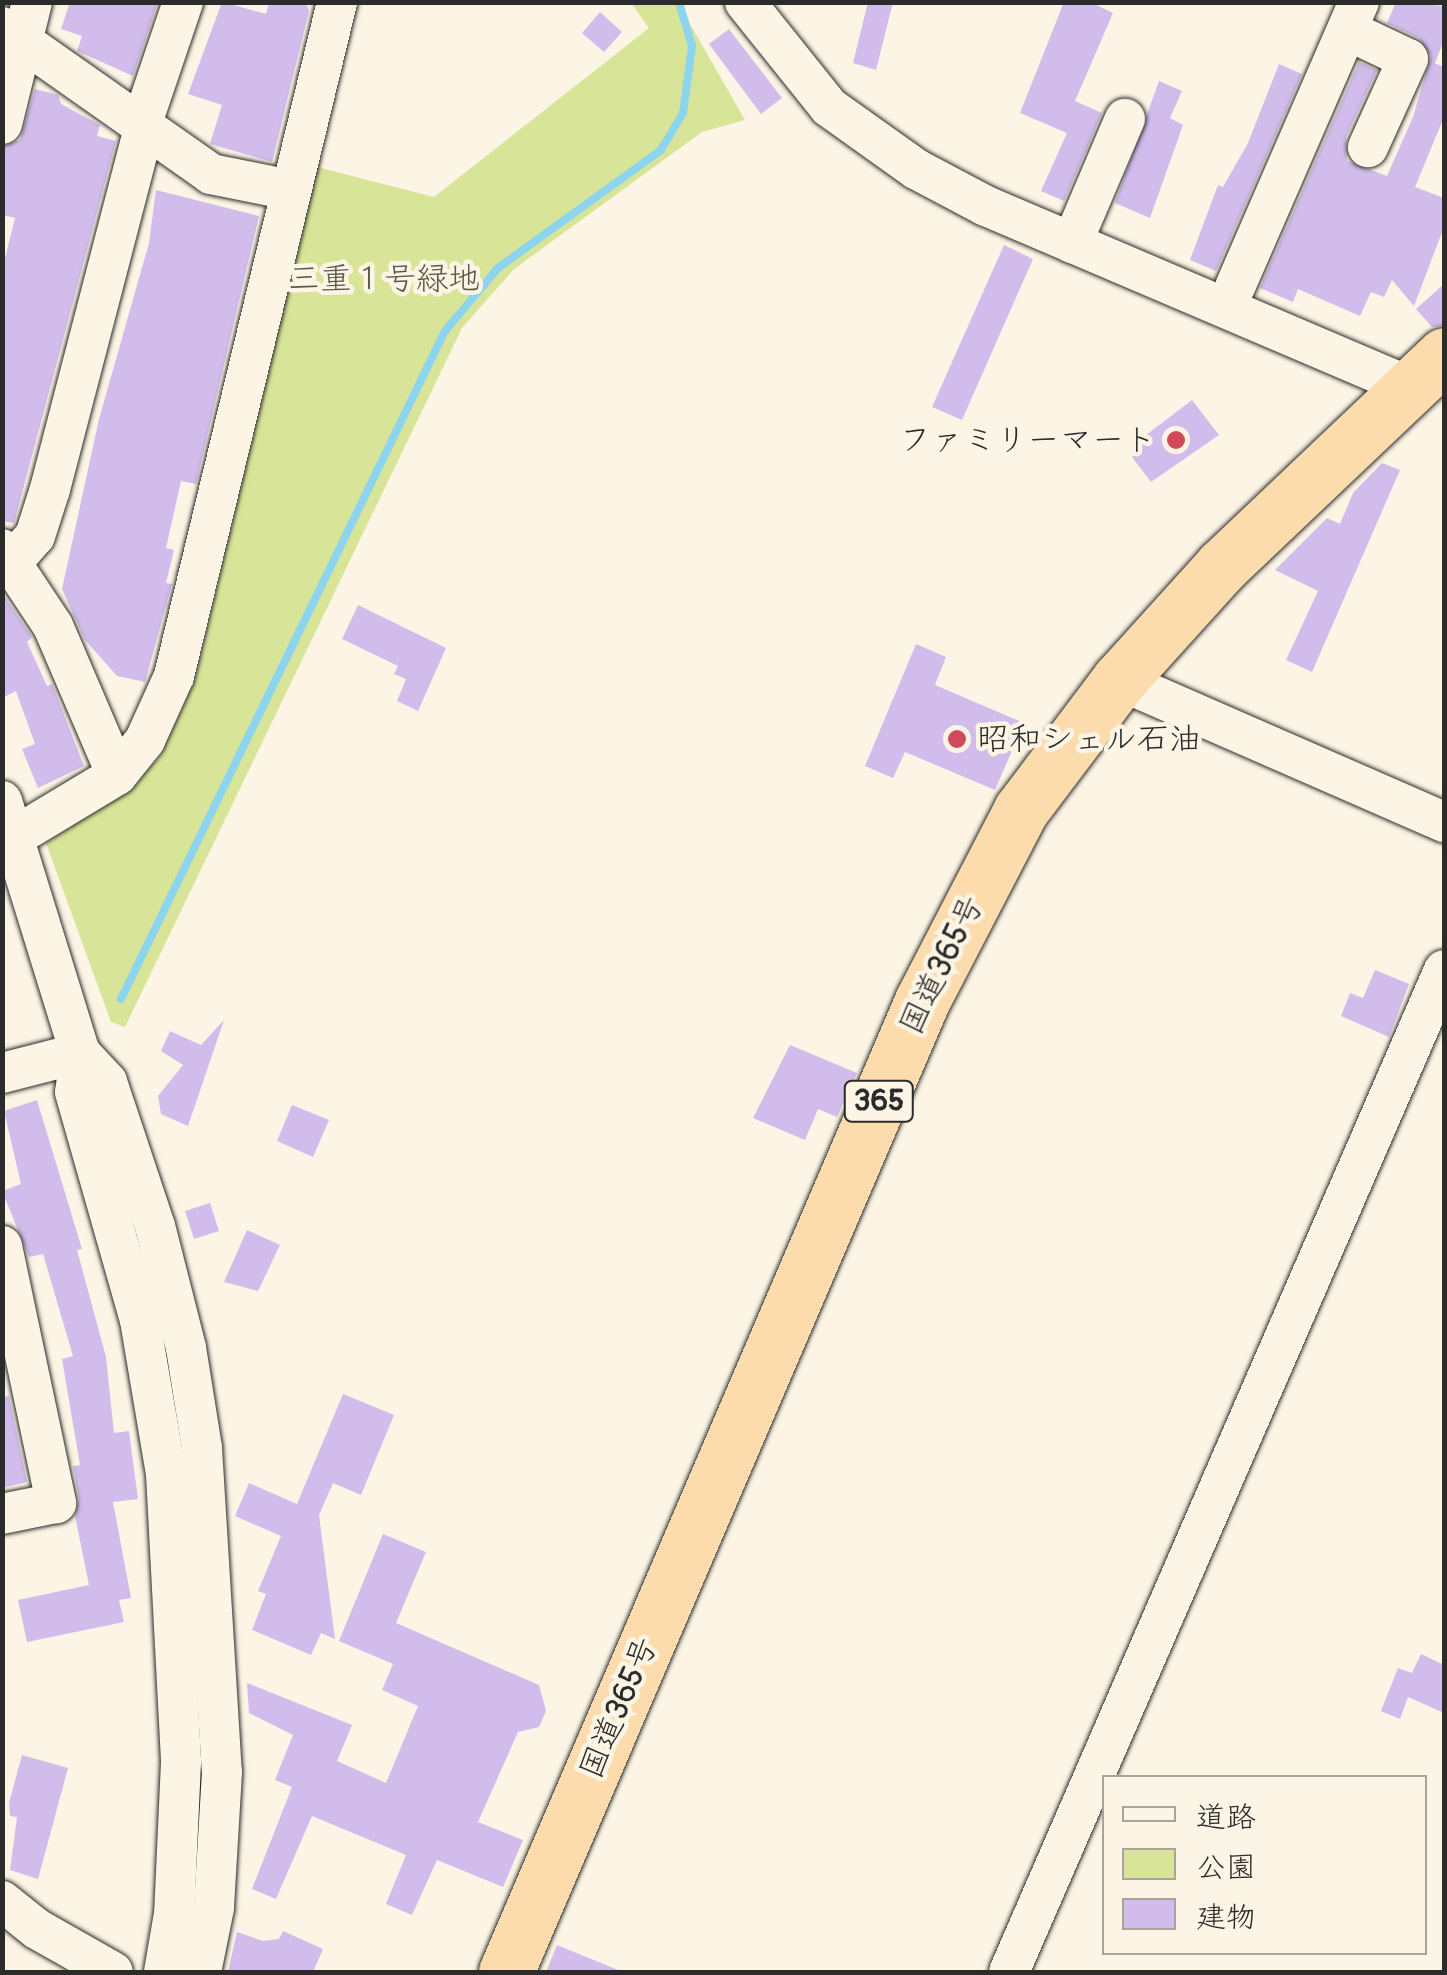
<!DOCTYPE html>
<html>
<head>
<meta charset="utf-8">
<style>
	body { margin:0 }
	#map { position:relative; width:1447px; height:1975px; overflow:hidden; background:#fcf5e5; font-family:Pangolin,"Klee One",sans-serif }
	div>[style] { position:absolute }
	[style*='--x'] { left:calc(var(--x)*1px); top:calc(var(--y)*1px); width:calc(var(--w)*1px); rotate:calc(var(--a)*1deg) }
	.green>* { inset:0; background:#d8e598 }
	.stream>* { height:8px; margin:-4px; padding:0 4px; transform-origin:4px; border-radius:4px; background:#8dd4ef }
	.building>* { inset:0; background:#d1bcec }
	.roads { filter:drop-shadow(0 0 2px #2b2b2b) drop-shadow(0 0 2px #2b2b2b) }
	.minor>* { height:40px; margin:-20px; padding:0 20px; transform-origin:20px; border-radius:20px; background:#fcf5e5 }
	.highway>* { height:55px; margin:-27.5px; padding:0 27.5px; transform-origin:27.5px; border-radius:27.5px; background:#fcdcac }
	.dots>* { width:28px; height:28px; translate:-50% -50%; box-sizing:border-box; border:5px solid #fcf5e5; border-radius:50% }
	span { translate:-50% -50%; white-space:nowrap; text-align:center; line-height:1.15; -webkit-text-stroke:9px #fcf5e5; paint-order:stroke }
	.shield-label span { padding:2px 8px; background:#fcf5e5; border:2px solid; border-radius:8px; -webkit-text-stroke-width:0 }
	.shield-label { font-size:30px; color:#2b2b2b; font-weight:700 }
	.park-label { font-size:32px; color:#565a46 }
	.poi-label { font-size:32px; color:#2b2b2b }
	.right { translate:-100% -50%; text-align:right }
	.left { translate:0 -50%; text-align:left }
	.street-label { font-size:32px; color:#2b2b2b }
	.frame { position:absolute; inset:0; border:5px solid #2b2b2b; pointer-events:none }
	.legend { position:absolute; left:1102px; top:1775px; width:325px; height:180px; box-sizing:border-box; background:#fcf5e5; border:2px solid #a8a49b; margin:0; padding:12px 18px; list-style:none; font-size:30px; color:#2b2b2b }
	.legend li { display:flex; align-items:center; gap:20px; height:50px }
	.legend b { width:50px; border:2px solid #a8a49b }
</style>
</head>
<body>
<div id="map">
	<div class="green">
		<i style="clip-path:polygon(631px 3px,678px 3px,745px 120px,702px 132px,514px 269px,462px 328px,125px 1027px,111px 1022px,46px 843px,127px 790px,159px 758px,195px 680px,317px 167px,434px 197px,649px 28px)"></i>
	</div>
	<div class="stream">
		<i style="--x:121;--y:999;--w:742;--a:-64.13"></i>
		<i style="--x:445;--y:331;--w:82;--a:-49.9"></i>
		<i style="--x:498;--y:268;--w:201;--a:-35.9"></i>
		<i style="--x:661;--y:150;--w:43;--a:-59.3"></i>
		<i style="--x:683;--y:113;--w:68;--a:-82.3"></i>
		<i style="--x:692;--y:46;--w:46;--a:-106.5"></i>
		<i style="--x:199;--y:1781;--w:31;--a:86"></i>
	</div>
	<div class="building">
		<i style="clip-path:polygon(70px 2px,158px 2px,133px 76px,77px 51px,82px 36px,61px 29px)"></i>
		<i style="clip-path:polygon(222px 2px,266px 14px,269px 2px,306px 2px,309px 11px,272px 162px,210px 144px,222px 105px,188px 94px)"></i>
		<i style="clip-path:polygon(868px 2px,893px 2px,876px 70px,853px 63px)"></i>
		<i style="clip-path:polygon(1064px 2px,1090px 2px,1113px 13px,1075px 101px,1102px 113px,1064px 201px,1041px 191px,1067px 133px,1020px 113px)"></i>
		<i style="clip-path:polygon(1396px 2px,1444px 6px,1444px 40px,1435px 63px,1444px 67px,1444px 117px,1415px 187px,1444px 198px,1444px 227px,1414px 306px,1392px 280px,1384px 297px,1371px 292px,1360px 316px,1298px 289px,1293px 302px,1260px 288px,1359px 62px,1377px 70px,1346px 137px,1347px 161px,1387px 176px,1413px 117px,1431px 56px,1419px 38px,1387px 23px)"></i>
		<i style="clip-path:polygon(600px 12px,622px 32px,604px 52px,582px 33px)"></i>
		<i style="clip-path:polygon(729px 29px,782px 98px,761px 114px,709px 44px)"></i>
		<i style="clip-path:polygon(1279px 64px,1302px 74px,1216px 271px,1190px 260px,1218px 185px,1223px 187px,1248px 143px)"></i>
		<i style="clip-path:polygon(1159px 81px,1182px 91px,1170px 118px,1183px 125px,1150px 218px,1115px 203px)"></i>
		<i style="clip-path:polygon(35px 89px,58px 95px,61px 104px,100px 125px,97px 136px,116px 141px,14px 523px,2px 521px,2px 270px,15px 218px,2px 215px,2px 147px,20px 140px)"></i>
		<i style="clip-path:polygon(156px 190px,259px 216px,196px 484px,181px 481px,166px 548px,174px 550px,166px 583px,172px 584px,145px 682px,117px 676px,85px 640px,62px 589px,99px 419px,149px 243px)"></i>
		<i style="clip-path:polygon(1004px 245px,1033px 259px,962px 420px,932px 407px)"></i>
		<i style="clip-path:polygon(1444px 284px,1444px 325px,1432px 327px,1416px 309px)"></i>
		<i style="clip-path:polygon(1192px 400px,1219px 435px,1151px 482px,1132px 457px,1137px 452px,1133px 445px)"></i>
		<i style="clip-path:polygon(1382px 463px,1400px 470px,1312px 672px,1286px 660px,1318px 591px,1275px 570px,1327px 518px,1340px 524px,1353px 493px)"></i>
		<i style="clip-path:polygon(2px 593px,32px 637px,27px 642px,47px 686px,52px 684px,84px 766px,38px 788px,22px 749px,35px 744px,16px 691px,2px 698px)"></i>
		<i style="clip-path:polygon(358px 605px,446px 648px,418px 711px,397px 701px,406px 679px,394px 674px,398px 666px,342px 639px)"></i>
		<i style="clip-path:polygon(916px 644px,946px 657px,935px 685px,1024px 723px,995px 790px,905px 752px,893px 778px,865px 766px)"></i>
		<i style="clip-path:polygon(1375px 970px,1409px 984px,1389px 1037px,1341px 1016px,1350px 993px,1363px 998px)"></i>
		<i style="clip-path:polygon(224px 1020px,188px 1126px,161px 1114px,158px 1096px,183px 1065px,161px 1051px,170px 1031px,201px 1045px)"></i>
		<i style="clip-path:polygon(790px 1045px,857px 1073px,837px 1117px,818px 1109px,805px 1140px,753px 1118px)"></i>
		<i style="clip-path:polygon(37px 1100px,82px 1249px,77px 1250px,106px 1357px,114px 1433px,129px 1431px,138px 1499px,113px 1502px,131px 1598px,119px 1600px,124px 1622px,27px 1642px,18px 1600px,89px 1585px,75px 1516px,79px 1499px,73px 1466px,80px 1465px,62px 1359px,73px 1356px,43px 1254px,29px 1257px,2px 1191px,21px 1184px,4px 1111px)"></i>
		<i style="clip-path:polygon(292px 1105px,329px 1120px,313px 1157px,277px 1141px)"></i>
		<i style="clip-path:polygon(210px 1203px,219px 1231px,194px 1239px,185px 1211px)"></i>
		<i style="clip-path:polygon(247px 1230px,280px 1245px,258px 1291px,224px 1282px)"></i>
		<i style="clip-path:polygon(343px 1394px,394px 1415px,361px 1495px,333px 1483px,319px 1515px,335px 1639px,321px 1633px,311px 1655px,252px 1630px,266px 1594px,258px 1591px,281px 1536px,235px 1516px,249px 1483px,297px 1504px)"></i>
		<i style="clip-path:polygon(9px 1396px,27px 1482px,2px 1488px,2px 1397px)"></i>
		<i style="clip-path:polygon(383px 1534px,426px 1552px,396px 1623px,539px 1685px,546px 1711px,539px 1727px,518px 1732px,478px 1822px,523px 1840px,503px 1887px,437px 1860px,412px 1915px,386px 1904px,406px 1855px,312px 1816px,276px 1899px,252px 1889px,292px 1787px,275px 1780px,293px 1735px,249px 1713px,247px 1683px,352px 1725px,337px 1761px,386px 1783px,418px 1706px,382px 1690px,393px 1664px,339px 1641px)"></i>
		<i style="clip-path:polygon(1421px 1654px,1444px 1665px,1444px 1713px,1408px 1697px,1400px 1719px,1381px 1711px,1398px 1668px,1412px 1673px)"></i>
		<i style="clip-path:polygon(22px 1755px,68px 1768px,38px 1879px,10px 1870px,17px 1817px,10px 1816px,9px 1803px)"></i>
		<i style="clip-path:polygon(283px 1931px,323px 1949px,313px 1972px,228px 1972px,237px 1932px,263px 1941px,279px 1939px)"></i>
		<i style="clip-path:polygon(557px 1945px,623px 1972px,546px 1972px)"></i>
	</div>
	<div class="roads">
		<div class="minor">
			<i style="--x:745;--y:2;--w:134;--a:51.3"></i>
			<i style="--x:829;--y:107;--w:107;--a:35.5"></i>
			<i style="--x:916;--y:169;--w:79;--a:27.9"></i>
			<i style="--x:986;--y:206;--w:462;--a:23.1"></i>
			<i style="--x:2;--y:27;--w:256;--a:35.1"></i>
			<i style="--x:211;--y:174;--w:81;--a:11.4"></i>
			<i style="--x:1349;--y:31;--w:65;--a:25.4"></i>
			<i style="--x:1408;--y:59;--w:97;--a:114.4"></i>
			<i style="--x:2;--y:124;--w:126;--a:-76.2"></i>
			<i style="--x:141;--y:126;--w:131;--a:-71.3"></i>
			<i style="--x:1072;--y:243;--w:135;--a:-66.9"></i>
			<i style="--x:1235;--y:287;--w:311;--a:-66.5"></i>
			<i style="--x:2;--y:549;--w:92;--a:56.5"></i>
			<i style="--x:53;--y:626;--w:162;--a:66.8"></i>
			<i style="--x:13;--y:561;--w:33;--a:-49"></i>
			<i style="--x:35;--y:536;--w:49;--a:-72.3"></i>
			<i style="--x:50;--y:489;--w:373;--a:-75.4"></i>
			<i style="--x:1119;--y:680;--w:355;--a:23.6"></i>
			<i style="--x:2;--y:801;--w:264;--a:72.8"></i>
			<i style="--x:80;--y:1053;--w:39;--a:97"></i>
			<i style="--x:75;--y:1092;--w:237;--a:74.1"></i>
			<i style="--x:140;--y:1320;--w:156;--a:80.4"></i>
			<i style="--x:166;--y:1474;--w:288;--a:87"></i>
			<i style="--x:181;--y:1762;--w:152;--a:92.6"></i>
			<i style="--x:174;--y:1914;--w:59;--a:99.8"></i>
			<i style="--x:14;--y:837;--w:120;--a:-31"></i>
			<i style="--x:117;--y:775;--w:45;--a:-51.3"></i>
			<i style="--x:145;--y:740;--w:70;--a:-65.6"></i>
			<i style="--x:174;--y:676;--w:693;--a:-76.4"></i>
			<i style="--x:80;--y:1053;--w:40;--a:47"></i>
			<i style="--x:107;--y:1082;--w:152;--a:71.6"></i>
			<i style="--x:155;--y:1226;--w:126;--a:75.7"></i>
			<i style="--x:186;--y:1348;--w:101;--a:80.9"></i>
			<i style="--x:202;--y:1448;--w:325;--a:86.5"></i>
			<i style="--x:222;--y:1772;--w:136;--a:93.4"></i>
			<i style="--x:214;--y:1908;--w:65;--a:101.5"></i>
			<i style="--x:2;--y:1073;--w:81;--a:-14.4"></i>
			<i style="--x:2;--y:1246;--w:263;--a:78.1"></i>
			<i style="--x:56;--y:1503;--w:55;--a:168.5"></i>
			<i style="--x:2;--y:1901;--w:45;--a:38.7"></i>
			<i style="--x:37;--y:1929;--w:87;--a:29.5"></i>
			<i style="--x:1009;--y:1972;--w:1092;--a:-66.53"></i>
		</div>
		<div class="highway">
			<i style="--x:506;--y:1972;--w:1056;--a:-66.81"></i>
			<i style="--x:922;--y:1001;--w:215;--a:-62.6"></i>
			<i style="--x:1021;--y:810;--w:163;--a:-53"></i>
			<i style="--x:1119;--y:680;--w:154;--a:-47.9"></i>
			<i style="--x:1222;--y:566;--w:306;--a:-43.5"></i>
		</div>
	</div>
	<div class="dots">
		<i style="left:1176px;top:440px;background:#d1495b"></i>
		<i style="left:957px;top:739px;background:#d1495b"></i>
	</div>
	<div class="shield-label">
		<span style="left:879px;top:1101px">365</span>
	</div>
	<div class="park-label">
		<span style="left:384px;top:279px">三重１号緑地</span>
	</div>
	<div class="poi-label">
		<span class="right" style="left:1156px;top:440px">ファミリーマート</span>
		<span class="left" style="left:977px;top:739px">昭和シェル石油</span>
	</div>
	<div class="street-label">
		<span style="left:942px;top:965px;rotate:-64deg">国道365号</span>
		<span style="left:619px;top:1708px;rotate:-67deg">国道365号</span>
	</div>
	<div class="frame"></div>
	<ul class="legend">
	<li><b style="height:12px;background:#fcf5e5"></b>道路</li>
	<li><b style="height:28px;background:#d8e598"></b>公園</li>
	<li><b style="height:28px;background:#d1bcec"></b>建物</li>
	</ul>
</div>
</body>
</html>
